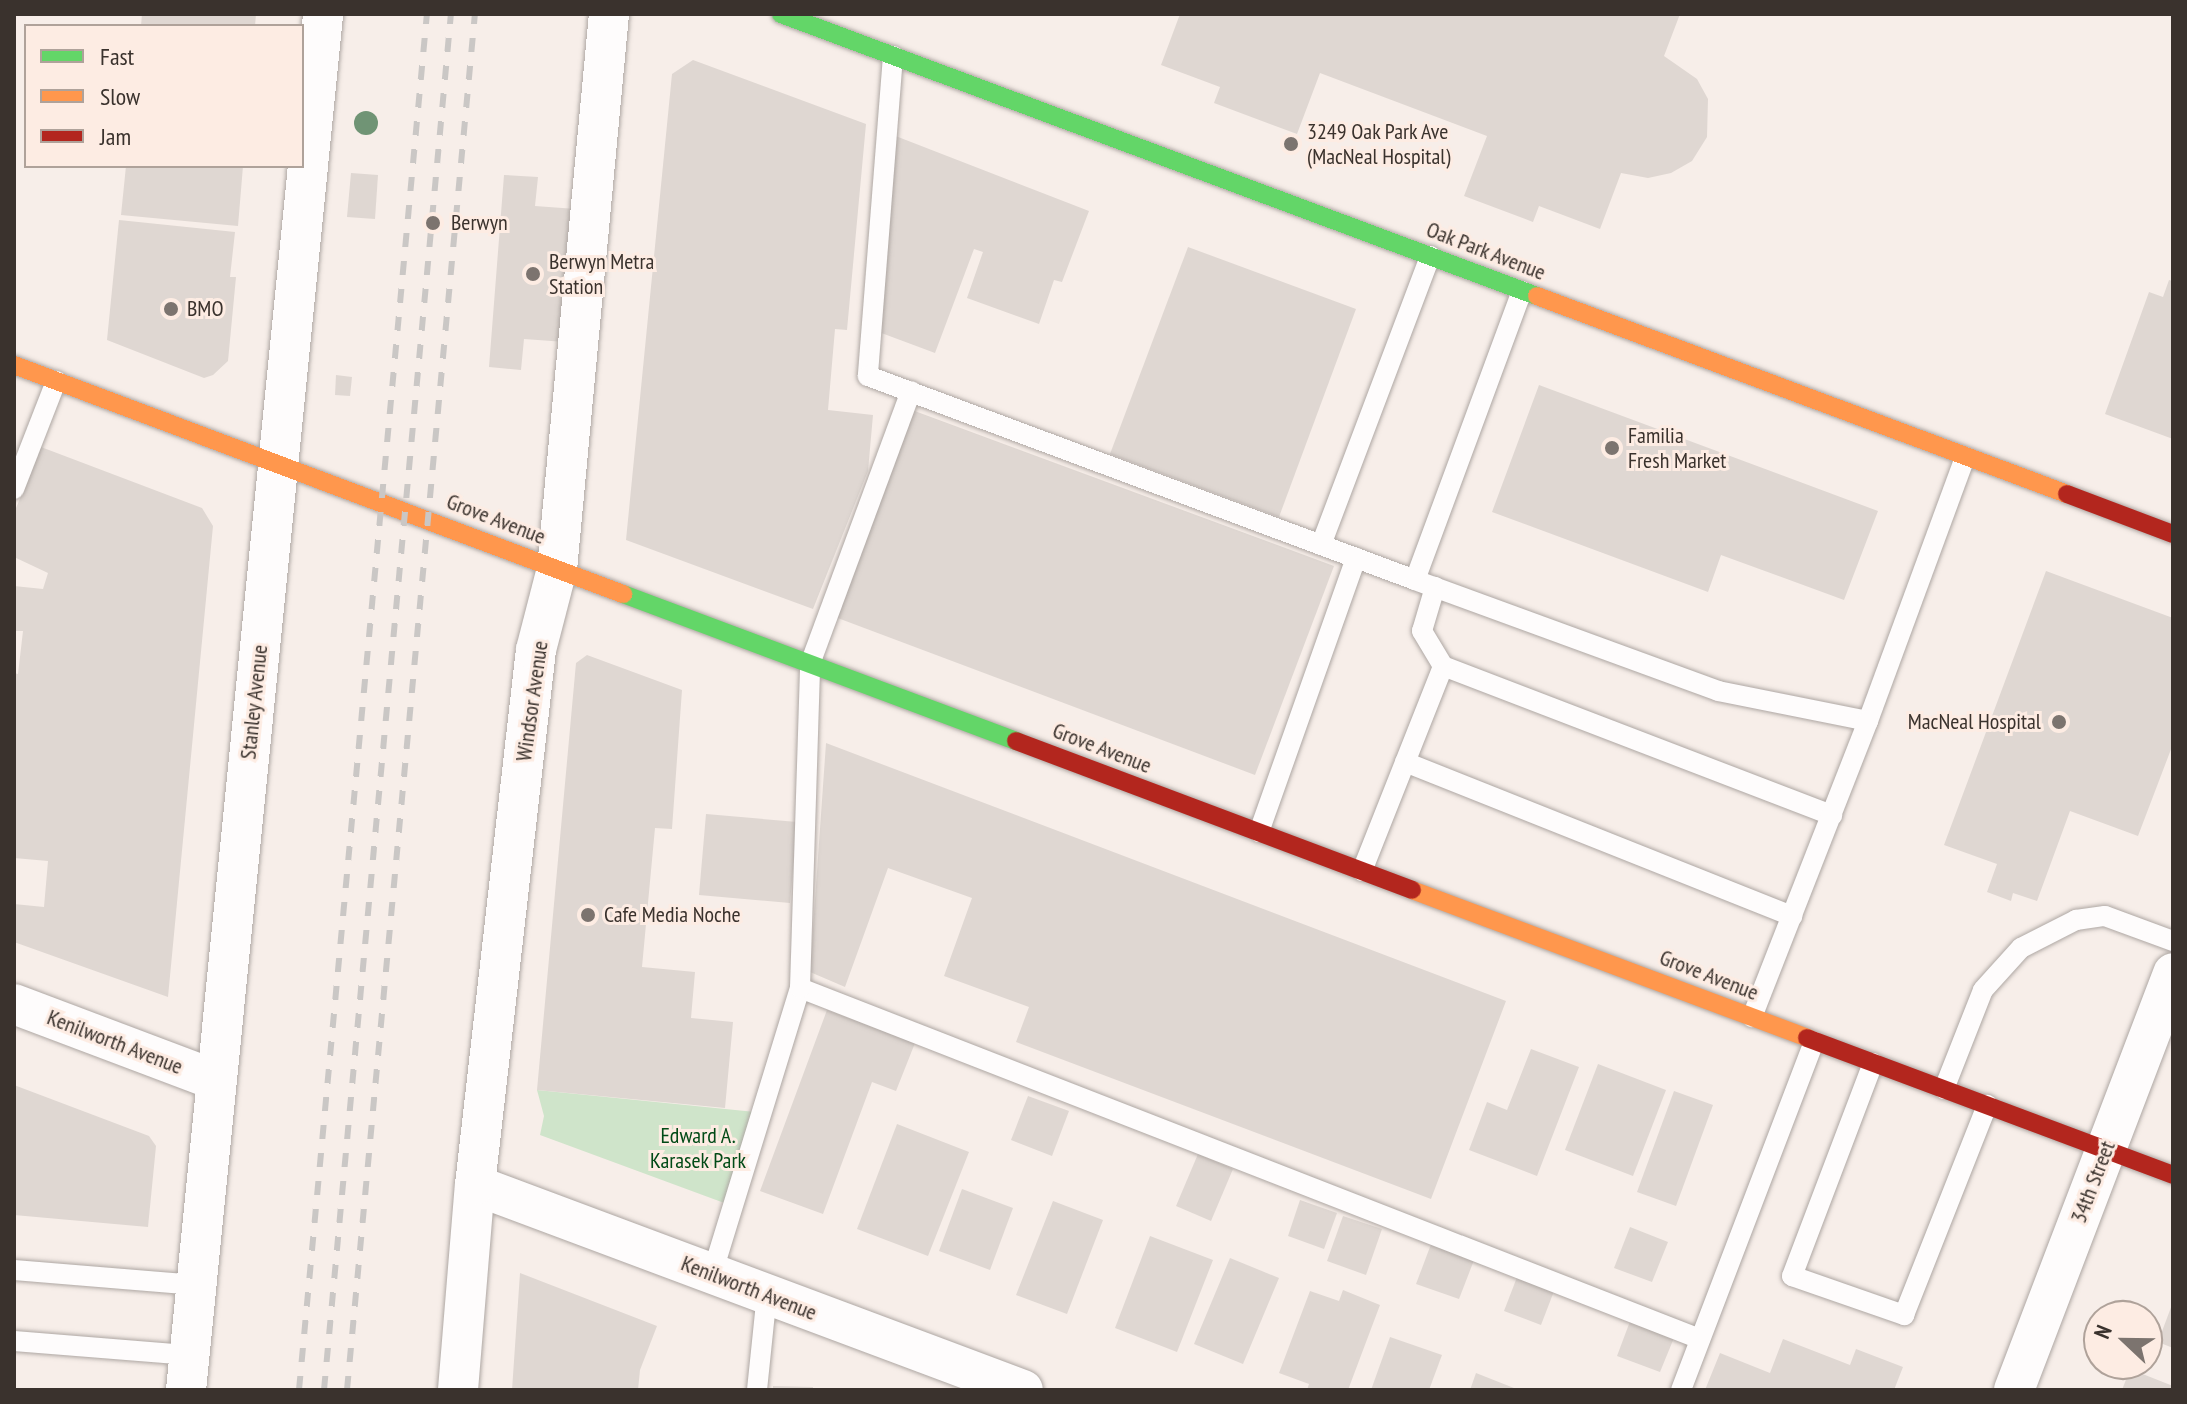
<!DOCTYPE html>
<html>
<head>
<meta charset="utf-8">
<style>
	body { margin:0 }
	#map { position:relative; width:2187px; height:1404px; overflow:hidden; background:#f7eee9; font-family:"PT Sans Narrow",sans-serif }
	div>[style] { position:absolute }
	[style*='--x'] { left:calc(var(--x)*1px); top:calc(var(--y)*1px); width:calc(var(--w)*1px); rotate:calc(var(--a)*1deg) }
	.green>* { inset:0; background:#cfe4ca }
	.building>* { inset:0; background:#dfd7d2 }
	.roads { filter:drop-shadow(0 0 2px #aea7a3) drop-shadow(0 0 2px #aea7a3) }
	.lane>* { height:20px; margin:-10px; padding:0 10px; transform-origin:10px; border-radius:10px; background:#fefcfc }
	.street>* { height:40px; margin:-20px; padding:0 20px; transform-origin:20px; border-radius:20px; background:#fefcfc }
	.fast>* { height:18px; margin:-9px; padding:0 9px; transform-origin:9px; border-radius:9px; background:#63d668 }
	.slow>* { height:18px; margin:-9px; padding:0 9px; transform-origin:9px; border-radius:9px; background:#ff974d }
	.jam>* { height:18px; margin:-9px; padding:0 9px; transform-origin:9px; border-radius:9px; background:#b3261e }
	.rail>* { height:6px; margin-top:-3px; transform-origin:0; background:repeating-linear-gradient(90deg,#cac7c5 0 14px,transparent 0 28px) }
	.trees>* { width:24px; height:24px; margin:-12px; border-radius:50%; background:#709475 }
	.dots>* { width:22px; height:22px; translate:-50% -50%; box-sizing:border-box; border:4px solid #fdece3; border-radius:50% }
	span { translate:-50% -50%; white-space:nowrap; text-align:center; line-height:1.15; -webkit-text-stroke:6px #fdece3; paint-order:stroke }
	.poi-label { font-size:22px; color:#3a322d }
	.left { translate:0 -50%; text-align:left }
	.right { translate:-100% -50%; text-align:right }
	.street-label { font-size:22px; color:#3a322d }
	.park-label { font-size:22px; color:#014a16 }
	.frame { position:absolute; inset:0; border:16px solid #3a322d; pointer-events:none }
	.legend { position:absolute; left:24px; top:24px; width:280px; height:144px; box-sizing:border-box; background:#fdece3; border:2px solid #afa29a; margin:0; padding:10px 14px; list-style:none; font-size:24px; color:#3a322d }
	.legend li { display:flex; align-items:center; gap:16px; height:40px }
	.legend b { width:40px; border:2px solid #afa29a }
	.north { position:absolute; left:2083px; top:1300px; width:80px; height:80px; box-sizing:border-box; background:#fdece3; border:2px solid #afa29a; border-radius:50%; rotate:292deg; font-size:22px; font-weight:700; line-height:32px; text-align:center; color:#3a322d }
	.north::after { content:''; display:block; margin:auto; width:28px; height:36px; background:#7c746f; clip-path:polygon(50% 0,100% 100%,50% 72%,0 100%) }
</style>
</head>
<body>
<div id="map">
	<div class="green">
		<i style="clip-path:polygon(537px 1090px,755px 1112px,727px 1204px,540px 1135px,544px 1116px)"></i>
	</div>
	<div class="building">
		<i style="clip-path:polygon(142px 14px,256px 14px,255px 26px,141px 26px)"></i>
		<i style="clip-path:polygon(1180px 14px,1680px 14px,1664px 56px,1697px 79px,1708px 99px,1707px 137px,1692px 161px,1671px 173px,1648px 178px,1621px 173px,1600px 229px,1539px 206px,1533px 222px,1464px 196px,1487px 136px,1320px 73px,1297px 134px,1214px 103px,1220px 87px,1161px 65px)"></i>
		<i style="clip-path:polygon(693px 60px,866px 124px,847px 330px,835px 329px,828px 410px,873px 415px,868px 471px,813px 609px,626px 540px,672px 74px)"></i>
		<i style="clip-path:polygon(893px 135px,1089px 211px,1062px 282px,1054px 280px,1039px 324px,967px 298px,983px 252px,974px 249px,935px 353px,876px 331px)"></i>
		<i style="clip-path:polygon(126px 166px,243px 166px,238px 226px,121px 215px)"></i>
		<i style="clip-path:polygon(351px 173px,378px 175px,375px 219px,347px 217px)"></i>
		<i style="clip-path:polygon(504px 175px,538px 177px,535px 206px,576px 209px,565px 342px,524px 339px,521px 370px,489px 367px)"></i>
		<i style="clip-path:polygon(119px 220px,235px 232px,230px 277px,236px 277px,228px 361px,213px 375px,204px 378px,107px 340px)"></i>
		<i style="clip-path:polygon(1188px 247px,1356px 309px,1279px 517px,1110px 454px)"></i>
		<i style="clip-path:polygon(2169px 280px,2173px 281px,2173px 439px,2105px 414px,2149px 292px,2163px 297px)"></i>
		<i style="clip-path:polygon(336px 375px,352px 377px,350px 396px,335px 395px)"></i>
		<i style="clip-path:polygon(1539px 385px,1878px 511px,1844px 600px,1721px 555px,1708px 592px,1492px 512px)"></i>
		<i style="clip-path:polygon(912px 410px,1334px 566px,1255px 775px,835px 617px)"></i>
		<i style="clip-path:polygon(41px 447px,202px 508px,213px 526px,168px 997px,14px 942px,14px 904px,44px 907px,48px 861px,14px 858px,14px 673px,18px 674px,23px 631px,14px 631px,14px 586px,43px 589px,48px 573px,14px 557px,14px 513px)"></i>
		<i style="clip-path:polygon(2046px 571px,2173px 618px,2173px 744px,2138px 836px,2070px 811px,2037px 901px,2013px 893px,2011px 901px,1987px 892px,1997px 864px,1944px 845px)"></i>
		<i style="clip-path:polygon(587px 655px,682px 690px,672px 829px,655px 828px,642px 967px,695px 972px,691px 1018px,733px 1022px,725px 1108px,537px 1090px,576px 663px)"></i>
		<i style="clip-path:polygon(826px 743px,1506px 1001px,1431px 1199px,1016px 1042px,1029px 1007px,944px 976px,972px 898px,888px 868px,845px 987px,810px 972px)"></i>
		<i style="clip-path:polygon(706px 814px,797px 822px,790px 903px,699px 895px)"></i>
		<i style="clip-path:polygon(827px 1010px,915px 1043px,896px 1091px,872px 1082px,823px 1214px,760px 1191px)"></i>
		<i style="clip-path:polygon(1531px 1049px,1579px 1067px,1537px 1176px,1469px 1150px,1487px 1102px,1507px 1110px)"></i>
		<i style="clip-path:polygon(1598px 1064px,1666px 1090px,1633px 1176px,1565px 1150px)"></i>
		<i style="clip-path:polygon(14px 1085px,149px 1136px,156px 1146px,148px 1227px,14px 1215px)"></i>
		<i style="clip-path:polygon(1674px 1091px,1713px 1105px,1676px 1206px,1637px 1192px)"></i>
		<i style="clip-path:polygon(1028px 1096px,1069px 1111px,1052px 1156px,1011px 1140px)"></i>
		<i style="clip-path:polygon(897px 1124px,969px 1152px,928px 1256px,857px 1229px)"></i>
		<i style="clip-path:polygon(1198px 1154px,1233px 1169px,1211px 1221px,1176px 1206px)"></i>
		<i style="clip-path:polygon(962px 1189px,1013px 1208px,990px 1270px,939px 1251px)"></i>
		<i style="clip-path:polygon(1300px 1200px,1337px 1213px,1324px 1249px,1288px 1236px)"></i>
		<i style="clip-path:polygon(1053px 1201px,1103px 1220px,1067px 1314px,1016px 1295px)"></i>
		<i style="clip-path:polygon(1343px 1216px,1382px 1229px,1366px 1275px,1327px 1261px)"></i>
		<i style="clip-path:polygon(1630px 1227px,1668px 1242px,1652px 1282px,1614px 1268px)"></i>
		<i style="clip-path:polygon(1150px 1236px,1213px 1260px,1177px 1352px,1115px 1328px)"></i>
		<i style="clip-path:polygon(1433px 1239px,1476px 1255px,1459px 1299px,1416px 1284px)"></i>
		<i style="clip-path:polygon(1230px 1258px,1279px 1278px,1243px 1364px,1194px 1344px)"></i>
		<i style="clip-path:polygon(1519px 1272px,1556px 1286px,1541px 1325px,1504px 1311px)"></i>
		<i style="clip-path:polygon(520px 1273px,657px 1326px,640px 1370px,638px 1390px,512px 1390px)"></i>
		<i style="clip-path:polygon(1343px 1290px,1380px 1305px,1348px 1390px,1307px 1390px,1309px 1384px,1279px 1373px,1310px 1291px,1339px 1301px)"></i>
		<i style="clip-path:polygon(2173px 1302px,2173px 1348px,2158px 1342px)"></i>
		<i style="clip-path:polygon(1632px 1316px,1676px 1333px,1660px 1372px,1617px 1356px)"></i>
		<i style="clip-path:polygon(1390px 1337px,1442px 1355px,1429px 1390px,1371px 1390px)"></i>
		<i style="clip-path:polygon(1783px 1339px,1850px 1365px,1856px 1349px,1903px 1367px,1894px 1390px,1705px 1390px,1720px 1353px,1770px 1373px)"></i>
		<i style="clip-path:polygon(2130px 1369px,2173px 1386px,2173px 1390px,2122px 1390px)"></i>
		<i style="clip-path:polygon(1476px 1373px,1519px 1390px,1470px 1390px)"></i>
		<i style="clip-path:polygon(773px 1386px,813px 1387px,813px 1390px,773px 1390px)"></i>
	</div>
	<div class="roads">
		<div class="lane">
			<i style="--x:893;--y:56;--w:321;--a:94.5"></i>
			<i style="--x:868;--y:376;--w:584;--a:20.45"></i>
			<i style="--x:1415;--y:580;--w:323;--a:20.1"></i>
			<i style="--x:1718;--y:691;--w:153;--a:11.3"></i>
			<i style="--x:1868;--y:721;--w:281;--a:-69.8"></i>
			<i style="--x:14;--y:489;--w:116;--a:-68.7"></i>
			<i style="--x:1321;--y:545;--w:309;--a:-69.3"></i>
			<i style="--x:1415;--y:580;--w:308;--a:-69.7"></i>
			<i style="--x:1443;--y:666;--w:417;--a:21"></i>
			<i style="--x:1405;--y:762;--w:417;--a:21.7"></i>
			<i style="--x:1259;--y:832;--w:291;--a:-70.5"></i>
			<i style="--x:1362;--y:871;--w:220;--a:-68.4"></i>
			<i style="--x:1443;--y:666;--w:41;--a:-121"></i>
			<i style="--x:1422;--y:631;--w:46;--a:-73.5"></i>
			<i style="--x:800;--y:988;--w:966;--a:21.31"></i>
			<i style="--x:1752;--y:1017;--w:318;--a:-68.6"></i>
			<i style="--x:1873;--y:1063;--w:228;--a:110.8"></i>
			<i style="--x:1792;--y:1276;--w:119;--a:19.2"></i>
			<i style="--x:1904;--y:1315;--w:226;--a:-68.4"></i>
			<i style="--x:1944;--y:1089;--w:106;--a:-68.5"></i>
			<i style="--x:1983;--y:990;--w:57;--a:-47.9"></i>
			<i style="--x:2021;--y:948;--w:62;--a:-27"></i>
			<i style="--x:2076;--y:920;--w:29;--a:-8"></i>
			<i style="--x:2105;--y:916;--w:72;--a:20.2"></i>
			<i style="--x:14;--y:1270;--w:183;--a:4.7"></i>
			<i style="--x:712;--y:1274;--w:299;--a:-72.9"></i>
			<i style="--x:800;--y:988;--w:324;--a:-88.2"></i>
			<i style="--x:810;--y:664;--w:291;--a:-69.7"></i>
			<i style="--x:14;--y:1341;--w:176;--a:4.6"></i>
			<i style="--x:757;--y:1390;--w:97;--a:-84.1"></i>
			<i style="--x:1681;--y:1390;--w:373;--a:-69.1"></i>
		</div>
		<div class="street">
			<i style="--x:14;--y:1004;--w:215;--a:20.7"></i>
			<i style="--x:475;--y:1185;--w:585;--a:20.51"></i>
			<i style="--x:186;--y:1390;--w:1383;--a:-84.31"></i>
			<i style="--x:458;--y:1390;--w:206;--a:-85.3"></i>
			<i style="--x:475;--y:1185;--w:538;--a:-83.5"></i>
			<i style="--x:536;--y:650;--w:84;--a:-75.5"></i>
			<i style="--x:557;--y:569;--w:557;--a:-84.65"></i>
			<i style="--x:2014;--y:1390;--w:446;--a:-69.1"></i>
		</div>
		<div class="fast">
			<i style="--x:781;--y:14;--w:807;--a:20.46"></i>
			<i style="--x:623;--y:594;--w:420;--a:20.5"></i>
		</div>
		<div class="slow">
			<i style="--x:1537;--y:296;--w:566;--a:20.48"></i>
			<i style="--x:14;--y:365;--w:651;--a:20.61"></i>
			<i style="--x:1412;--y:890;--w:422;--a:20.5"></i>
		</div>
		<div class="jam">
			<i style="--x:2067;--y:494;--w:113;--a:20.7"></i>
			<i style="--x:1016;--y:741;--w:423;--a:20.6"></i>
			<i style="--x:1807;--y:1038;--w:391;--a:20.5"></i>
		</div>
	</div>
	<div class="rail">
		<i style="--x:299;--y:1390;--w:1382;--a:-84.69"></i>
		<i style="--x:324;--y:1390;--w:1382;--a:-84.73"></i>
		<i style="--x:347;--y:1390;--w:1382;--a:-84.69"></i>
	</div>
	<div class="trees">
		<i style="left:366px;top:123px"></i>
	</div>
	<div class="dots">
		<i style="left:1291px;top:144px;background:#7c746f"></i>
		<i style="left:433px;top:223px;background:#7c746f"></i>
		<i style="left:533px;top:274px;background:#7c746f"></i>
		<i style="left:171px;top:309px;background:#7c746f"></i>
		<i style="left:1612px;top:448px;background:#7c746f"></i>
		<i style="left:2059px;top:722px;background:#7c746f"></i>
		<i style="left:588px;top:915px;background:#7c746f"></i>
	</div>
	<div class="poi-label">
		<span class="left" style="left:1307px;top:144px">3249 Oak Park Ave<br>(MacNeal Hospital)</span>
		<span class="left" style="left:451px;top:223px">Berwyn</span>
		<span class="left" style="left:549px;top:274px">Berwyn Metra<br>Station</span>
		<span class="left" style="left:187px;top:309px">BMO</span>
		<span class="left" style="left:1628px;top:448px">Familia<br>Fresh Market</span>
		<span class="right" style="left:2041px;top:722px">MacNeal Hospital</span>
		<span class="left" style="left:604px;top:915px">Cafe Media Noche</span>
	</div>
	<div class="street-label">
		<span style="left:1486px;top:251px;rotate:21deg">Oak Park Avenue</span>
		<span style="left:496px;top:519px;rotate:21deg">Grove Avenue</span>
		<span style="left:532px;top:701px;rotate:-82deg">Windsor Avenue</span>
		<span style="left:254px;top:702px;rotate:-84deg">Stanley Avenue</span>
		<span style="left:1102px;top:748px;rotate:21deg">Grove Avenue</span>
		<span style="left:1709px;top:975px;rotate:21deg">Grove Avenue</span>
		<span style="left:115px;top:1042px;rotate:21deg">Kenilworth Avenue</span>
		<span style="left:2093px;top:1182px;rotate:-69deg">34th Street</span>
		<span style="left:749px;top:1288px;rotate:21deg">Kenilworth Avenue</span>
	</div>
	<div class="park-label">
		<span style="left:698px;top:1148px">Edward A.<br>Karasek Park</span>
	</div>
	<div class="frame"></div>
	<ul class="legend">
	<li><b style="height:10px;background:#63d668"></b>Fast</li>
	<li><b style="height:10px;background:#ff974d"></b>Slow</li>
	<li><b style="height:10px;background:#b3261e"></b>Jam</li>
	</ul>
	<div class="north">N</div>
</div>
</body>
</html>
